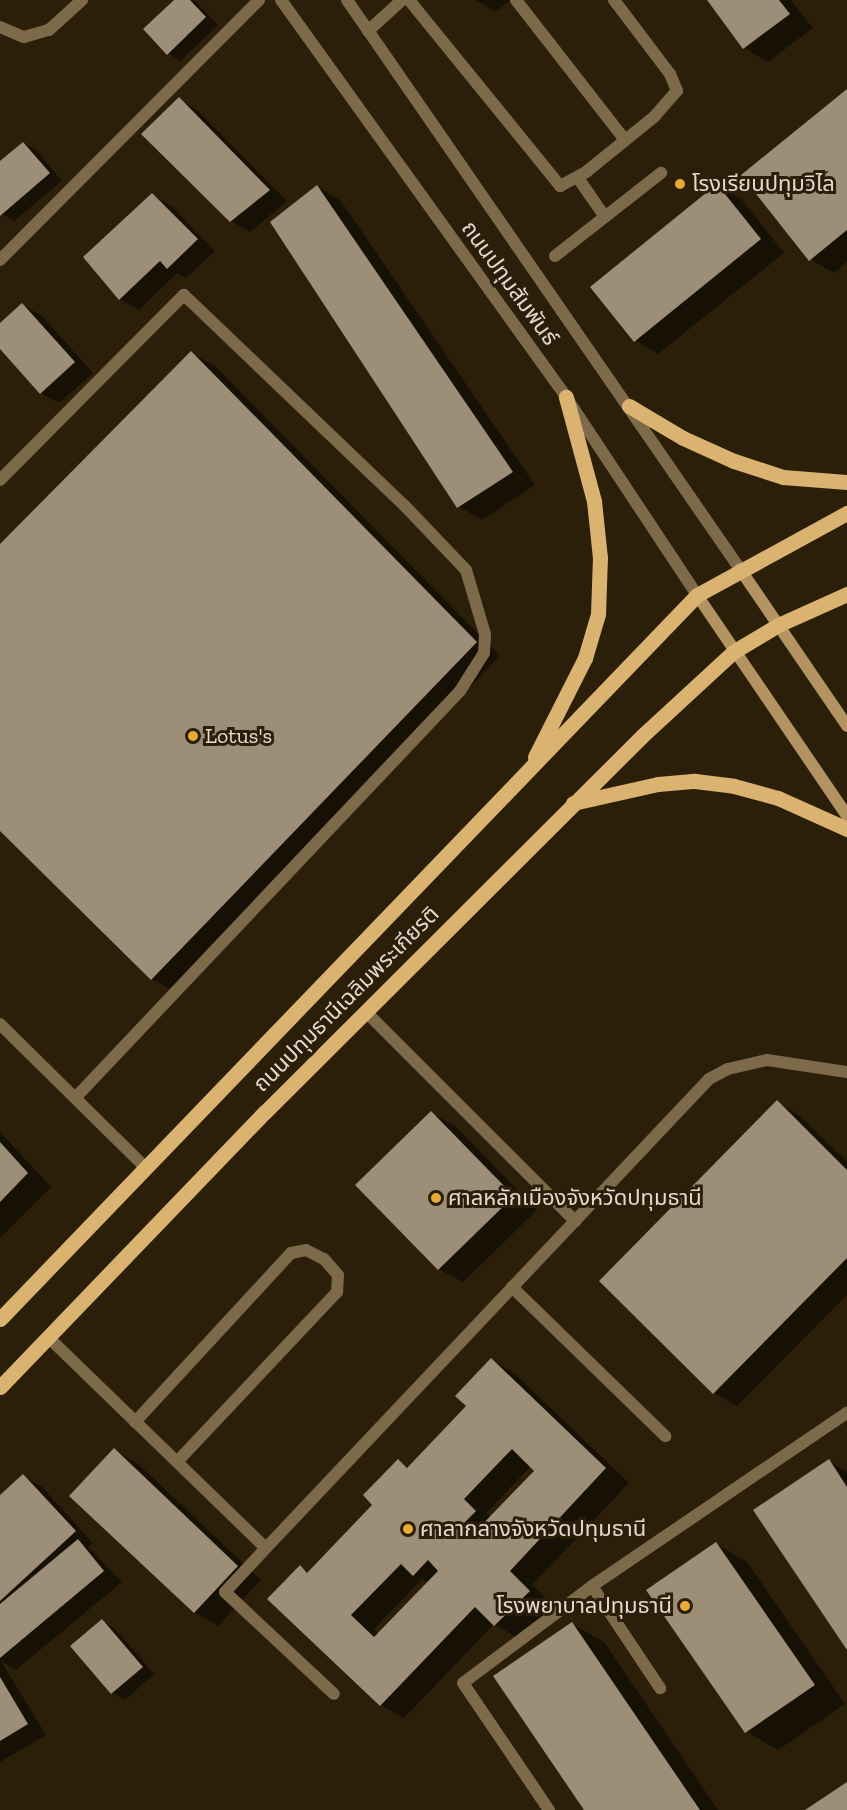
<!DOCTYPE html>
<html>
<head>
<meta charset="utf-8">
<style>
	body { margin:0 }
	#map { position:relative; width:847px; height:1810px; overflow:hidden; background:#2b1f0a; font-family:"Zilla Slab","Noto Sans Thai",serif }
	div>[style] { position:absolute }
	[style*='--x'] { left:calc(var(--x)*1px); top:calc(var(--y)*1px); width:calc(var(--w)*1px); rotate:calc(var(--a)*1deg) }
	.shadow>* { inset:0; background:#0007 }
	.building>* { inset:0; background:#9d8e77 }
	.service>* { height:12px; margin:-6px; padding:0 6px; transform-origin:6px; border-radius:6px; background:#7d6a4b }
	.minor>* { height:12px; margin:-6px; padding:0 6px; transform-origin:6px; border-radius:6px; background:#7d6a4b }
	.tertiary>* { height:12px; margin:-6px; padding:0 6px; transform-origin:6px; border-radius:6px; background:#7d6a4b }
	.secondary>* { height:12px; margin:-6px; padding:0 6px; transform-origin:6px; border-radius:6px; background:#b29361 }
	.primary>* { height:15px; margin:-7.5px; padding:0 7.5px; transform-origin:7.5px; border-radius:7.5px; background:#dbb371 }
	.dots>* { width:16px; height:16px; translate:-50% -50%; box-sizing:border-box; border:3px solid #2b1f0a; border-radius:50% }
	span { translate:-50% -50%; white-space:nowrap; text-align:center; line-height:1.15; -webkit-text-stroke:6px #2b1f0a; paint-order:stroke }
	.poi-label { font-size:22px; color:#e2dacd }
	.left { translate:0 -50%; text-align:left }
	.right { translate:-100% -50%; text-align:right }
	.street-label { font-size:22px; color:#e2dacd }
</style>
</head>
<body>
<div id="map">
	<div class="shadow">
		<i style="clip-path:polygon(176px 0,195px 1px,218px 25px,180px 61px,168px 53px)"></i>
		<i style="clip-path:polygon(476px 0,511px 0,496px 12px)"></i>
		<i style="clip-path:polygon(709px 0,791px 0,813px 28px,768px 62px,744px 48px)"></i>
		<i style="clip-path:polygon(847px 91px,847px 262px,834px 273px,810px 259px)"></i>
		<i style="clip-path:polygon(179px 99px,197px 110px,287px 201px,250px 232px,231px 221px,143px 134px)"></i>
		<i style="clip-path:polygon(23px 143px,36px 150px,62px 181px,14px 221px,0 213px,0 163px)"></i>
		<i style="clip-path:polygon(717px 185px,741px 199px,784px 253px,658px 354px,635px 340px)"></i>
		<i style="clip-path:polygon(318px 187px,341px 201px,535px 485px,482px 520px,458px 506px)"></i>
		<i style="clip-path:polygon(152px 195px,171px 206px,215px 251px,186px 278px,177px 273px,139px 310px,120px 299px,85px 257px)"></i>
		<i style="clip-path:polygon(22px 305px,41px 315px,93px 373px,59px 403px,41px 393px,0 347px,0 325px)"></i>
		<i style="clip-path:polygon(191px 353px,215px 366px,500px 656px,175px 992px,152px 979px,0 828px,0 546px)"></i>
		<i style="clip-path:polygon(777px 1102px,800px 1116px,847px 1162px,847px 1295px,737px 1406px,714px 1393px)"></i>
		<i style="clip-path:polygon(431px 1113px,455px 1126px,537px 1210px,463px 1282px,439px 1269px,357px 1185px)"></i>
		<i style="clip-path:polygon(0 1132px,51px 1187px,0 1238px)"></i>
		<i style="clip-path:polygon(evenodd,492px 1360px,515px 1374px,629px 1483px,532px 1585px,553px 1605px,519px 1639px,494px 1624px,404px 1718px,381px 1705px,300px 1567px,309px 1573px,374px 1505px,398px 1461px,409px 1468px,468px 1406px,492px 1360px,531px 1466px,536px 1471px,491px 1517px,486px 1513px,531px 1466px,492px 1360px,422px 1579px,429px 1583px,379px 1634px,374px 1629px,422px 1579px)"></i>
		<i style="clip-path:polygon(114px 1450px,138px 1464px,261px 1580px,218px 1626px,194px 1612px)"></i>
		<i style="clip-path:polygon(829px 1461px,847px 1472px,847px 1647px)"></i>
		<i style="clip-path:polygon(23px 1476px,42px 1487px,93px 1543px,88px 1547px,122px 1582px,16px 1670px,1px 1661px,46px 1735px,0 1762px,0 1497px)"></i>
		<i style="clip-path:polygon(716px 1544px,747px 1562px,845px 1704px,778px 1750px,747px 1732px,648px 1590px)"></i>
		<i style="clip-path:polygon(102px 1621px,114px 1628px,154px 1674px,125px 1700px,112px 1692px)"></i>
		<i style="clip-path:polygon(572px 1624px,604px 1642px,718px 1810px,586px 1810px)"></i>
	</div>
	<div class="building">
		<i style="clip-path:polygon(174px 0,190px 0,206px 17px,167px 55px,143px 29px)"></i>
		<i style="clip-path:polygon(707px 0,779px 0,790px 14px,743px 49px)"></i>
		<i style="clip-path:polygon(847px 89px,847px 230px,809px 261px,741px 175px)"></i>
		<i style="clip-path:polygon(179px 97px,270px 190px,230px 222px,141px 134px)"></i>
		<i style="clip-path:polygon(23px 142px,50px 173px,0 216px,0 161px)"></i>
		<i style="clip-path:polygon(717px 184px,761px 239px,634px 342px,590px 287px)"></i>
		<i style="clip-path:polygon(317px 185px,513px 472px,457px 508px,270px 222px)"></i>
		<i style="clip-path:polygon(152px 193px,198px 239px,167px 269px,160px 261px,119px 300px,83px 257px)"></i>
		<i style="clip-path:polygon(22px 303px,75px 362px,40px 394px,0 349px,0 323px)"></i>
		<i style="clip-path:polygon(191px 351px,477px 642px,151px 980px,0 831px,0 544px)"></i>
		<i style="clip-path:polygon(777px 1100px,847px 1170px,847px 1258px,713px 1394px,599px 1281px)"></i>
		<i style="clip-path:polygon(431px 1111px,514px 1196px,438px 1270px,355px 1185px)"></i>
		<i style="clip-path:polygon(0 1142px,28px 1173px,0 1202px)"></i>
		<i style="clip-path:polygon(evenodd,491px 1358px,606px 1468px,510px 1571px,530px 1591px,494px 1626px,475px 1607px,380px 1706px,267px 1599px,300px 1565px,307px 1573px,372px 1505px,363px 1495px,398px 1459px,407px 1468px,466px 1406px,455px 1396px,491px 1358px,512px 1449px,534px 1471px,473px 1534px,463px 1524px,476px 1511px,464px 1499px,512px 1449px,491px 1358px,428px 1560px,438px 1571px,374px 1637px,351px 1615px,401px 1564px,413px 1576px,428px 1560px)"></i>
		<i style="clip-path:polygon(114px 1448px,238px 1566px,194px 1613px,69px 1496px)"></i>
		<i style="clip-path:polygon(829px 1459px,847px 1487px,847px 1650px,753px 1510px)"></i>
		<i style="clip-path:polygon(23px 1474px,76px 1531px,0 1601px,0 1495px)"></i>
		<i style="clip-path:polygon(78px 1539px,104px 1571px,0 1658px,0 1604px)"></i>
		<i style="clip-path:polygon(716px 1542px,815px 1685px,745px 1733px,646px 1590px)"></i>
		<i style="clip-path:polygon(102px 1619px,143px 1667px,111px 1694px,70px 1646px)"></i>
		<i style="clip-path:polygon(572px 1622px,700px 1810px,584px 1810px,493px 1676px)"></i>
		<i style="clip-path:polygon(0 1677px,28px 1724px,0 1741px)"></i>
		<i style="clip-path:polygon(847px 1782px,847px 1810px,805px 1810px)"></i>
	</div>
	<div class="service">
		<i style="--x:409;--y:0;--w:240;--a:50.9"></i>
		<i style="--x:560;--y:186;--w:30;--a:-28"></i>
		<i style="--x:586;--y:172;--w:87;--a:-39"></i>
		<i style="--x:654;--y:117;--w:35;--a:-49"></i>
		<i style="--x:677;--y:91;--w:18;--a:-112"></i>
		<i style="--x:670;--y:74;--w:93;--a:-127.1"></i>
		<i style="--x:516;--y:0;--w:177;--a:52.1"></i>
		<i style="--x:0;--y:27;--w:26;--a:23"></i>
		<i style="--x:24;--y:37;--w:26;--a:-16"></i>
		<i style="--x:49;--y:30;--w:45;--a:-42.3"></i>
		<i style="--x:368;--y:31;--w:46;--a:-42.4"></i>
		<i style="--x:578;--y:178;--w:47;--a:55.3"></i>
		<i style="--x:555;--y:256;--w:135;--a:-38.1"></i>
		<i style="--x:0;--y:260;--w:367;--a:-45.1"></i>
		<i style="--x:0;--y:480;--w:261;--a:-45.2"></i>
		<i style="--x:184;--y:295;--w:304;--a:43.7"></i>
		<i style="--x:404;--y:505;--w:90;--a:46.4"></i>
		<i style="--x:466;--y:570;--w:67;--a:73.5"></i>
		<i style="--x:485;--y:634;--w:19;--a:93"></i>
		<i style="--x:484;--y:653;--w:45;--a:122.3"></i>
		<i style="--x:460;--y:691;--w:559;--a:133.4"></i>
		<i style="--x:0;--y:1024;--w:205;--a:44.6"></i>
		<i style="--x:512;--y:1287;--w:214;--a:44.2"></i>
		<i style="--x:135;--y:1422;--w:230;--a:-47.3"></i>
		<i style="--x:291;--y:1253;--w:15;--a:-11"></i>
		<i style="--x:306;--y:1250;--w:20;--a:27"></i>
		<i style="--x:324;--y:1259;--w:21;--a:49"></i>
		<i style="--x:338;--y:1275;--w:17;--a:93"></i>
		<i style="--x:337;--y:1292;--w:233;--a:133.3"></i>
		<i style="--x:592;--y:1586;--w:123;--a:56.3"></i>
		<i style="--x:549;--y:1810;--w:153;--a:-124.1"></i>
		<i style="--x:463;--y:1683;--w:161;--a:-36.9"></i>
		<i style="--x:592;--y:1586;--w:308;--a:-34.2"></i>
	</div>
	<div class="minor">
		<i style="--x:366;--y:1012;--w:296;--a:45"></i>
		<i style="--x:48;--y:1337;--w:303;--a:44.1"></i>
		<i style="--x:266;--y:1548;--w:645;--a:-46.63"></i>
		<i style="--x:709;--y:1079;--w:21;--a:-28"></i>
		<i style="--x:728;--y:1069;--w:40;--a:-13"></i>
		<i style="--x:767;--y:1060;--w:81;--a:8.5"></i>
		<i style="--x:266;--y:1548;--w:60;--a:133"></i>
		<i style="--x:225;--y:1592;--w:149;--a:43.1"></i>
	</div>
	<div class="tertiary">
		<i style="--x:281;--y:0;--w:489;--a:54.3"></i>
		<i style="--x:566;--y:397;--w:237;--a:56.5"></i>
		<i style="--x:347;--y:0;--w:692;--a:55.37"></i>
	</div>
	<div class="secondary">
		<i style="--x:740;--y:569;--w:190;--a:55.7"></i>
		<i style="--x:697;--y:595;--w:267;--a:55.8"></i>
	</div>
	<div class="primary">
		<i style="--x:629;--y:406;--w:63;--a:30.7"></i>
		<i style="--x:683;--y:438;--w:56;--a:24.3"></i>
		<i style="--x:734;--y:461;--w:52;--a:18.1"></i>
		<i style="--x:783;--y:477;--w:64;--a:4.5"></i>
		<i style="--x:535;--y:757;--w:111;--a:-63.2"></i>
		<i style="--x:585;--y:658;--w:46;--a:-73.5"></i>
		<i style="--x:598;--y:614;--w:56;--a:-88"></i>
		<i style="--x:600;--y:558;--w:57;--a:-96"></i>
		<i style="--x:594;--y:501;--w:108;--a:-105.1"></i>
		<i style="--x:573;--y:803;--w:87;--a:-12.6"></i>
		<i style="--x:658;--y:784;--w:37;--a:-5"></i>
		<i style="--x:695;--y:781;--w:39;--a:7"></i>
		<i style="--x:734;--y:786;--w:46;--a:15.3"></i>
		<i style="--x:778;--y:798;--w:76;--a:24.2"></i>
		<i style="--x:0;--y:1319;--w:1005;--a:-46.09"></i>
		<i style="--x:697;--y:595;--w:171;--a:-28.7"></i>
		<i style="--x:0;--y:1387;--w:382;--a:-46.1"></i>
		<i style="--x:265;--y:1112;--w:532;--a:-44.92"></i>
		<i style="--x:642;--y:736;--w:124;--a:-42.7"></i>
		<i style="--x:733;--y:652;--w:52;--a:-31"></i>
		<i style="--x:778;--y:625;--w:76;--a:-24.2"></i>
	</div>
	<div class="dots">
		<i style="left:680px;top:184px;background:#e8ab37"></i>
		<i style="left:193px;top:736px;background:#e8ab37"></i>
		<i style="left:436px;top:1198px;background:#e8ab37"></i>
		<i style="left:408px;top:1529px;background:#e8ab37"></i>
		<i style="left:685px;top:1606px;background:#e8ab37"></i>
	</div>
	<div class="poi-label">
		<span class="left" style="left:692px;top:184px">โรงเรียนปทุมวิไล</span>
		<span class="left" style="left:205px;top:736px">Lotus's</span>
		<span class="left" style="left:448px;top:1198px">ศาลหลักเมืองจังหวัดปทุมธานี</span>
		<span class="left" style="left:420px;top:1529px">ศาลากลางจังหวัดปทุมธานี</span>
		<span class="right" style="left:672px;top:1606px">โรงพยาบาลปทุมธานี</span>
	</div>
	<div class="street-label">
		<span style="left:510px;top:283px;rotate:54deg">ถนนปทุมสัมพันธ์</span>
		<span style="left:346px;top:999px;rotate:-45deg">ถนนปทุมธานีเฉลิมพระเกียรติ</span>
	</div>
</div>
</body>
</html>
